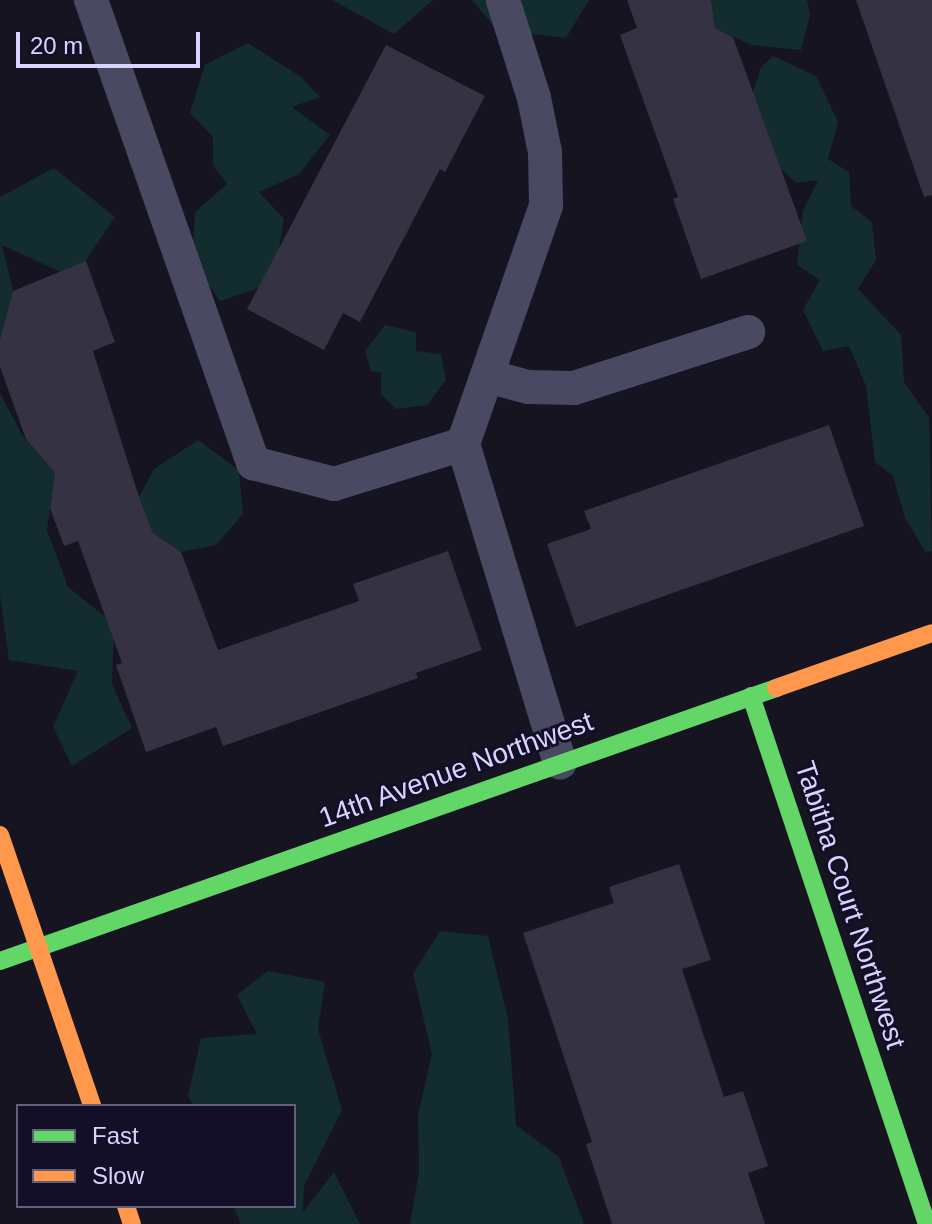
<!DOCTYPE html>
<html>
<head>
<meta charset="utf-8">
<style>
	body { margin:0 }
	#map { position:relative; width:932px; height:1224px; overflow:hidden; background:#161421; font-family:Arial,sans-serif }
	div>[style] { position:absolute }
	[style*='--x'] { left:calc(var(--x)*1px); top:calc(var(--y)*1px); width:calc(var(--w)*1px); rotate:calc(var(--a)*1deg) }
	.green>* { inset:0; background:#132c2d }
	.building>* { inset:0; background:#343243 }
	.lane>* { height:34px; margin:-17px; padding:0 17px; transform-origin:17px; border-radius:17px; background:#4a4962 }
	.fast>* { height:18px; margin:-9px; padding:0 9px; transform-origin:9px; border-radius:9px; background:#63d668 }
	.slow>* { height:18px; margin:-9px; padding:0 9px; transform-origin:9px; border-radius:9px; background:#ff974d }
	span { translate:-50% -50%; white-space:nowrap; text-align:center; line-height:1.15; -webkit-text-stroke:6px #130f26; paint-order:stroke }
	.street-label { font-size:28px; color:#d9d4ff }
	.legend { position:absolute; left:16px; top:1104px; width:280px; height:104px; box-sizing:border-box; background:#130f26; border:2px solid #625e7d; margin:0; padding:10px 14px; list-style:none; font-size:24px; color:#d9d4ff }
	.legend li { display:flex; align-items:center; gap:16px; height:40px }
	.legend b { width:40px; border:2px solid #625e7d }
	.scale { position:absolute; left:16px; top:32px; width:184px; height:36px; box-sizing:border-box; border:4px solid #d9d4ff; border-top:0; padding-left:10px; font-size:24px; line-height:28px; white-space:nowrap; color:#d9d4ff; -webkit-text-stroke:6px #130f26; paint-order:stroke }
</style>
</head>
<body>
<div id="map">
	<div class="green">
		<i style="clip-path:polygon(332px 0,433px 0,394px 34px)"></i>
		<i style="clip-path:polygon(472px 0,589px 0,566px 38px,497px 30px)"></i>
		<i style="clip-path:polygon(711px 0,807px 0,810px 15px,801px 50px,751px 45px,715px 28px)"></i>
		<i style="clip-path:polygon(248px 43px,301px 77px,320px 97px,292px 107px,330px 135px,299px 174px,259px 192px,284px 219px,273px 283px,220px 301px,192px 261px,195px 212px,227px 184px,213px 165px,213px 137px,190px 113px,205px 65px)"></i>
		<i style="clip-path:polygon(773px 56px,816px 76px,838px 122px,828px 159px,849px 172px,851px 206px,872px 222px,876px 260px,858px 289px,901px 335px,904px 382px,929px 418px,932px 551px,926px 553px,905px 518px,893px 476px,875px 462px,866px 386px,849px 346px,823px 351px,803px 310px,820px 280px,797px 265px,803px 211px,818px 180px,796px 183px,760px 149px,749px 105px,761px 67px)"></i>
		<i style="clip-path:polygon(54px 168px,115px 217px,74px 278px,2px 245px,13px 291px,0 339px,0 197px)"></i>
		<i style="clip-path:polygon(385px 325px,416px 332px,416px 351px,441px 354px,446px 380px,427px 405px,396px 409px,381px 394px,381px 373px,371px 371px,365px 351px)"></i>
		<i style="clip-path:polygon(0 393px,22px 435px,55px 473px,47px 530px,68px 587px,114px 624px,112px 684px,132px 728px,72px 766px,53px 727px,78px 671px,9px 660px,0 595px)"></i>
		<i style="clip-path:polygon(198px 440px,239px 470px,243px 514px,216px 545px,181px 552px,153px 533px,139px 497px,154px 469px)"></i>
		<i style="clip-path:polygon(440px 931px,488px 936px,508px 1019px,516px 1125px,559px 1157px,584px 1224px,410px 1224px,419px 1171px,418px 1115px,432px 1054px,413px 974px)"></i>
		<i style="clip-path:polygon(268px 971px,325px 982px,318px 1029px,342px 1110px,304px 1186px,303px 1212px,334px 1172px,360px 1224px,241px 1224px,233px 1206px,294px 1206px,294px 1106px,194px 1106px,188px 1096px,201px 1038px,257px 1034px,237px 995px)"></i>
	</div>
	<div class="building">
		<i style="clip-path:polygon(627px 0,711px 0,715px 28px,733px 37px,807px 241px,701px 279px,673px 199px,678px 197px,620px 35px,637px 28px)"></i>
		<i style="clip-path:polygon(856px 0,932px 0,932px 195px,924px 197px)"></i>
		<i style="clip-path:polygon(386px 45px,485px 96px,445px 172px,440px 169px,360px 322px,343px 313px,324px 350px,247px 309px)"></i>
		<i style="clip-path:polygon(86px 261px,115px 342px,93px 351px,139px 497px,153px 533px,181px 552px,218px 650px,359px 601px,353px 584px,448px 551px,482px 650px,416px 673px,418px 678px,223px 746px,216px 727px,146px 752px,116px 665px,122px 663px,78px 541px,64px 546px,50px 508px,55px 473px,26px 439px,0 367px,0 339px,13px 291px)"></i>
		<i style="clip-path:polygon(829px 425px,864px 526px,576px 627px,547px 544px,591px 529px,584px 511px)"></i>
		<i style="clip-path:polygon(679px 864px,711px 960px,682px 969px,724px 1097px,743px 1091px,768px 1166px,748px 1173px,765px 1224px,612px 1224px,586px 1144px,592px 1142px,523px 933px,614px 903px,609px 887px)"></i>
	</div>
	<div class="lane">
		<i style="--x:91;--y:0;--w:491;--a:70.7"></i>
		<i style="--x:253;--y:463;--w:84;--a:14.5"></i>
		<i style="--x:334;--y:484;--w:135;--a:-17.2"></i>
		<i style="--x:463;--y:444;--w:253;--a:-70.8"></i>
		<i style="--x:546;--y:205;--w:53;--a:-91.1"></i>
		<i style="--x:545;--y:152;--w:55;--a:-101.5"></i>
		<i style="--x:534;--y:98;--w:103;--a:-107.6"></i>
		<i style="--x:487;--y:376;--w:42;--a:15"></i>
		<i style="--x:528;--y:387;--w:46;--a:1.2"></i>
		<i style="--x:574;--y:388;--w:183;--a:-17.8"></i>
		<i style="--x:463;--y:444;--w:333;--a:73.1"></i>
	</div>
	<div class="fast">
		<i style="--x:751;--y:696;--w:557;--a:71.57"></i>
		<i style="--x:0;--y:961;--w:823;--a:-19.38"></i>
	</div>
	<div class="slow">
		<i style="--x:776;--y:688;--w:165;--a:-19.4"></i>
		<i style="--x:0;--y:835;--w:286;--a:71.2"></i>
		<i style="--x:126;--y:1206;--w:19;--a:72"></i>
	</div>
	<div class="street-label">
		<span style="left:456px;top:770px;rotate:-20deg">14th Avenue Northwest</span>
		<span style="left:850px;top:905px;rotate:72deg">Tabitha Court Northwest</span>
	</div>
	<ul class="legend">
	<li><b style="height:10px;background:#63d668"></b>Fast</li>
	<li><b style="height:10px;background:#ff974d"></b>Slow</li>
	</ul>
	<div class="scale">20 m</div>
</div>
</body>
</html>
